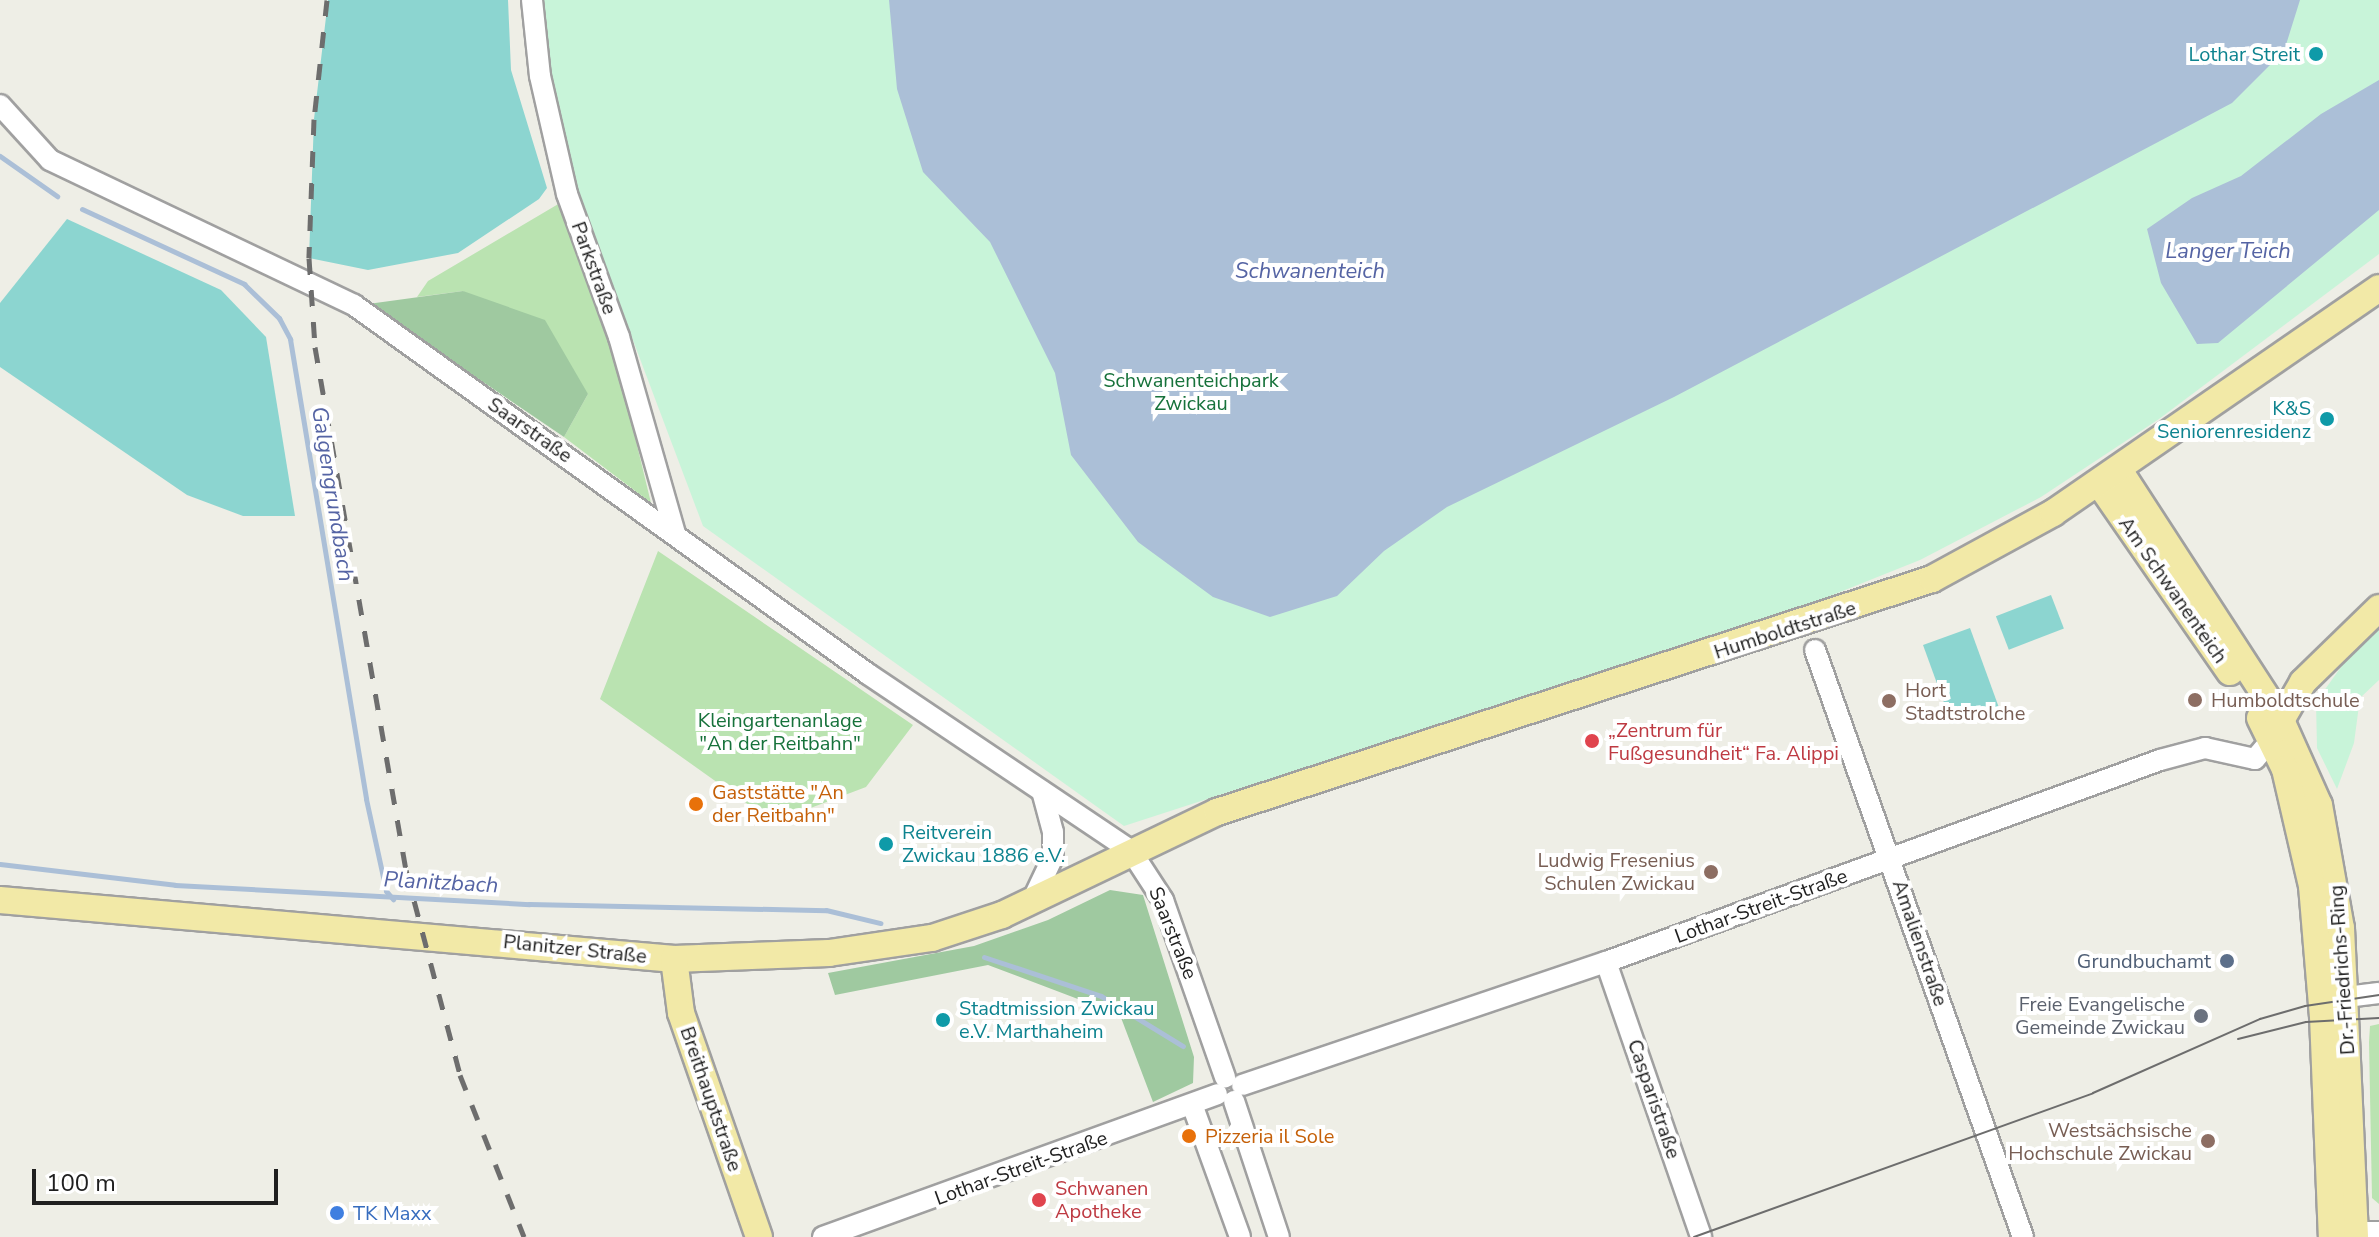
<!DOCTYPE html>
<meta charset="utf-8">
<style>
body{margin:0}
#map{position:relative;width:2379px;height:1237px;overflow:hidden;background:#eeeee6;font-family:"Nunito Sans",sans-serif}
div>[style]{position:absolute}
.grass>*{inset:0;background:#bae3b1}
.forest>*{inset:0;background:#9fc9a0}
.park>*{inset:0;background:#c8f4d9}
.pitch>*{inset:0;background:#8cd5d0;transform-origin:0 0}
.water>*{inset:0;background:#abbfd7}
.stream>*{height:5px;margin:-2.5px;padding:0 2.5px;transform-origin:2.5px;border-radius:2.5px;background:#abbfd7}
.roads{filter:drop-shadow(2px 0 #a0a0a0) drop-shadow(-2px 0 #a0a0a0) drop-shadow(0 2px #a0a0a0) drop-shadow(0 -2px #a0a0a0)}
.minor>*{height:20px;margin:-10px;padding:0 10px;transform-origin:10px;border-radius:10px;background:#fff}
.major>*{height:26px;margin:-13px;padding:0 13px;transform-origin:13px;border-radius:13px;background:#f2e9a7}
.tram>*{height:2px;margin:-1px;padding:0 1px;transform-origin:1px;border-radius:1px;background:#6d6d6d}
.rail>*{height:5px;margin-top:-2.5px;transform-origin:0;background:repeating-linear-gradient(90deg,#6d6d6d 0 16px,transparent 0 32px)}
.dots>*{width:22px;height:22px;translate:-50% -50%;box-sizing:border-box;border:4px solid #fff;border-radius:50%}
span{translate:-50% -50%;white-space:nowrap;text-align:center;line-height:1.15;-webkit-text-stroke:8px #fff;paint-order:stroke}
.culture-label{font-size:20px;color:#0d838f}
.right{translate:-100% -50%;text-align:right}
.left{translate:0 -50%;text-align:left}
.street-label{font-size:20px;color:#1f1f1f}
.park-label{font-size:20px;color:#17723b}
.education-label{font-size:20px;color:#785e54}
.health-label{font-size:20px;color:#be3a42}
.food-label{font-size:20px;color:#c56008}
.service-label{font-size:20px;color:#4e5e75}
.worship-label{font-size:20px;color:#5b616d}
.shop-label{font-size:20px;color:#366cbe}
.water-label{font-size:22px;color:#5564a4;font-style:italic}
.scale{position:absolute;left:32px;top:1169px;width:246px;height:36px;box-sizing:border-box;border:4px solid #1f1f1f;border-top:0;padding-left:10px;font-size:24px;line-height:28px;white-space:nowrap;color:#1f1f1f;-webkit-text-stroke:6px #fff;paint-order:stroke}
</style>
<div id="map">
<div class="grass">
<i style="clip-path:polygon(560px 203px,612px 342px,651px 503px,564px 437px,588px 394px,463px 291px,417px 297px,428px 281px)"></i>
<i style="clip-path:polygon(658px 551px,913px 725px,866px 787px,763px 826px,756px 810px,600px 699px)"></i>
<i style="clip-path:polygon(2379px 1024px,2379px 1204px,2372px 1198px,2369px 1042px,2370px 1026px)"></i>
</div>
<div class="forest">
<i style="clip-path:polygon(463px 291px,545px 320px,588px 394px,564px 437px,368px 304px)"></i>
<i style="clip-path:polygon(1110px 890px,1143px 895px,1194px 1057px,1193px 1083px,1153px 1102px,1120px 1015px,988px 965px,835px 995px,828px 973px,974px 946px,1048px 920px)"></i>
</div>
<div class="park">
<i style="clip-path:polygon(535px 0,2379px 0,2379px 254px,2159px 419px,2041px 497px,1920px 560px,1810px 604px,1124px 826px,703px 526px,573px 181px,545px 82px)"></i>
<i style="clip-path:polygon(2379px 629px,2379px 680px,2360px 698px,2354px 743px,2337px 789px,2317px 748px,2316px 702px,2346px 660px)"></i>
</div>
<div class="pitch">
<i style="clip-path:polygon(328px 0,508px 0,511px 70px,547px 188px,539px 199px,458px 253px,368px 270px,309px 258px,314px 119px)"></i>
<i style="clip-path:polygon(67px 219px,221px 290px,266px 337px,295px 516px,243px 516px,187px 495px,0 367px,0 303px)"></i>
<i style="left:2051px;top:595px;width:36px;height:59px;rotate:69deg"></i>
<i style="left:1970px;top:628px;width:84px;height:50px;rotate:70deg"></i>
</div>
<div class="water">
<i style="clip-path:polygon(889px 0,2300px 0,2284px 51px,2232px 103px,1674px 397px,1447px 507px,1384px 551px,1337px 596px,1270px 617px,1213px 597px,1138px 542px,1071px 455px,1055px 373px,990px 242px,923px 172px,897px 89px)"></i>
<i style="clip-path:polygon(2379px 80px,2379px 210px,2218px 343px,2197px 344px,2161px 283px,2147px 229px,2192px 198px,2241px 176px,2321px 114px)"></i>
</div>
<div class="stream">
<i style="left:0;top:156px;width:70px;rotate:35.1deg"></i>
<i style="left:82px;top:209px;width:179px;rotate:24.8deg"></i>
<i style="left:244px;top:284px;width:49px;rotate:44.2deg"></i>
<i style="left:279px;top:318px;width:24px;rotate:62deg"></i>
<i style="left:290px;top:339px;width:466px;rotate:80.6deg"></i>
<i style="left:366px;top:799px;width:94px;rotate:77.7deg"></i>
<i style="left:386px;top:891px;width:11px;rotate:49deg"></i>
<i style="left:0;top:864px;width:176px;rotate:6.8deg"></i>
<i style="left:175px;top:885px;width:355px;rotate:3.1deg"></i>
<i style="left:529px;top:904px;width:297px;rotate:1.2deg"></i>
<i style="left:826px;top:910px;width:56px;rotate:13.5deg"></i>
<i style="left:984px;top:957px;width:123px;rotate:18.4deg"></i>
<i style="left:1101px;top:996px;width:96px;rotate:31.4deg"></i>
</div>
<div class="roads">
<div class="minor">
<i style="left:532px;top:0;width:76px;rotate:84deg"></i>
<i style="left:540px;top:76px;width:121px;rotate:77.1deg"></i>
<i style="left:567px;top:194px;width:152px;rotate:70deg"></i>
<i style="left:619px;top:337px;width:204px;rotate:74.1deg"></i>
<i style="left:0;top:105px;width:74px;rotate:47.7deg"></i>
<i style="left:50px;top:160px;width:337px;rotate:25.5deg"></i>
<i style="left:354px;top:305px;width:633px;rotate:35.67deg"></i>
<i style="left:868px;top:674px;width:317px;rotate:33.9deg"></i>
<i style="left:1131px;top:851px;width:59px;rotate:56.9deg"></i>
<i style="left:1163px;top:900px;width:188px;rotate:70.7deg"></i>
<i style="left:1815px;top:650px;width:623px;rotate:70.49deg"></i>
<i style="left:1032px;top:901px;width:49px;rotate:-64.5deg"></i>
<i style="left:1053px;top:857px;width:25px;rotate:-90deg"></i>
<i style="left:1053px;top:832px;width:42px;rotate:-105deg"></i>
<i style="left:1606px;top:962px;width:291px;rotate:70.9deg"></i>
<i style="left:2346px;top:997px;width:33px;rotate:-7deg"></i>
<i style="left:1242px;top:1085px;width:384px;rotate:-18.7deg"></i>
<i style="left:1606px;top:962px;width:590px;rotate:-20.03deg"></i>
<i style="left:2160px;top:760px;width:47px;rotate:-14.9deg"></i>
<i style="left:2205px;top:748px;width:51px;rotate:12.4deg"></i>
<i style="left:2255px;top:759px;width:26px;rotate:-50deg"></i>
<i style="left:1234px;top:1101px;width:143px;rotate:71.7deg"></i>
<i style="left:1193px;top:1107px;width:138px;rotate:70.1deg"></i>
<i style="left:2345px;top:1225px;width:12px;rotate:35deg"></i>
<i style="left:2355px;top:1232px;width:24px"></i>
<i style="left:823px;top:1237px;width:419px;rotate:-19.9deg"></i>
</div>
<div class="major">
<i style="left:2119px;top:470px;width:296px;rotate:57deg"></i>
<i style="left:2280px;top:718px;width:95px;rotate:65.9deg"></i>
<i style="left:2319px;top:805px;width:125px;rotate:79.9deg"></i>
<i style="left:2341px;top:928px;width:309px;rotate:87.4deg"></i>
<i style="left:2099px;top:483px;width:230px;rotate:55.3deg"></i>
<i style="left:2260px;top:718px;width:57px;rotate:63.9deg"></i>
<i style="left:2285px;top:769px;width:120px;rotate:77deg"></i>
<i style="left:2312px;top:886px;width:130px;rotate:85.2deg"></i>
<i style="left:2323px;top:1016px;width:221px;rotate:87.7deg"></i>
<i style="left:2276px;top:729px;width:54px;rotate:-60.1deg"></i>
<i style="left:2303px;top:682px;width:106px;rotate:-44.2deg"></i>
<i style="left:0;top:900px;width:677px;rotate:5deg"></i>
<i style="left:674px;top:959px;width:155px;rotate:-2.2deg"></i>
<i style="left:829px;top:953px;width:104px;rotate:-8.3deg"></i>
<i style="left:932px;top:938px;width:74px;rotate:-18.2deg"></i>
<i style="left:1002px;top:915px;width:238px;rotate:-25.6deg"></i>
<i style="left:1217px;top:812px;width:752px;rotate:-18.05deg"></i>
<i style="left:1932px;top:579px;width:138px;rotate:-28.6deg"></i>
<i style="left:2053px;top:513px;width:396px;rotate:-34.6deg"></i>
<i style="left:674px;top:959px;width:54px;rotate:82.6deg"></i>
<i style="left:681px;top:1013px;width:237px;rotate:70.8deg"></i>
</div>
</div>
<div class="tram">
<i style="left:2238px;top:1039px;width:70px;rotate:-14deg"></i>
<i style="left:2306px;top:1022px;width:73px;rotate:-3.1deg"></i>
<i style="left:1694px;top:1237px;width:424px;rotate:-19.8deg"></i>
<i style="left:2093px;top:1093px;width:183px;rotate:-23.9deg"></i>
<i style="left:2260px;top:1019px;width:47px;rotate:-16.1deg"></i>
<i style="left:2305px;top:1006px;width:75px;rotate:-8.5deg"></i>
</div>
<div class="rail">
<i style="left:327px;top:0;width:120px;rotate:96.2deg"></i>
<i style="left:314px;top:119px;width:139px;rotate:92.1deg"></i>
<i style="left:309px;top:258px;width:89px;rotate:86.1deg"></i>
<i style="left:315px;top:347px;width:531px;rotate:80.13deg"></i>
<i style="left:406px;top:870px;width:212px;rotate:75.2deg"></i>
<i style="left:460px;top:1075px;width:174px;rotate:68.4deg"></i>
</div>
<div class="dots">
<i style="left:2316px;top:54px;background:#0f9aa8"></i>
<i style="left:2327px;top:419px;background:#0f9aa8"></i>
<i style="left:2195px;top:700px;background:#8d6e63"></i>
<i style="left:1889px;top:701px;background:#8d6e63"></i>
<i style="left:1592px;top:741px;background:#e0444e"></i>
<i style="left:696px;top:804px;background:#e8710a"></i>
<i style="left:886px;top:844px;background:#0f9aa8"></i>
<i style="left:1711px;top:872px;background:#8d6e63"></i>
<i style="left:2227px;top:961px;background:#5c6f8a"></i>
<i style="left:2201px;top:1016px;background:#6b7280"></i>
<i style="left:943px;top:1020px;background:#0f9aa8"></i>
<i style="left:1189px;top:1136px;background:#e8710a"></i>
<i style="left:2208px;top:1141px;background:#8d6e63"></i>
<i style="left:1039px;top:1200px;background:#e0444e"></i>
<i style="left:337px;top:1213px;background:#3f7fe0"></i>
</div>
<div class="culture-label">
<span class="right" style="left:2300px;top:54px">Lothar Streit</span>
<span class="right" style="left:2311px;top:420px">K&amp;S<br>Seniorenresidenz</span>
<span class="left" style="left:902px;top:844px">Reitverein<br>Zwickau 1886 e.V.</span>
<span class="left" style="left:959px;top:1020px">Stadtmission Zwickau<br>e.V. Marthaheim</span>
</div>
<div class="street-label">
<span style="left:594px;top:268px;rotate:70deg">Parkstraße</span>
<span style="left:530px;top:430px;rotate:35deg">Saarstraße</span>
<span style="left:2173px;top:590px;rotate:55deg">Am Schwanenteich</span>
<span style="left:1785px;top:630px;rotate:-18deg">Humboldtstraße</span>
<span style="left:1761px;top:906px;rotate:-20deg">Lothar-Streit-Straße</span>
<span style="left:1173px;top:933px;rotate:68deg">Saarstraße</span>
<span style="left:1920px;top:943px;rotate:71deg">Amalienstraße</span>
<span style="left:575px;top:949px;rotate:6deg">Planitzer Straße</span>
<span style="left:2342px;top:970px;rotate:-94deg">Dr.-Friedrichs-Ring</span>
<span style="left:711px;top:1099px;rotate:71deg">Breithauptstraße</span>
<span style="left:1654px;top:1099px;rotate:71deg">Casparistraße</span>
<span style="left:1021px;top:1168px;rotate:-20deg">Lothar-Streit-Straße</span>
</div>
<div class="park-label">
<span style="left:1191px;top:392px">Schwanenteichpark<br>Zwickau</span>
<span style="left:780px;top:732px">Kleingartenanlage<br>"An der Reitbahn"</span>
</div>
<div class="education-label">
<span class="left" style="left:1905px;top:702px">Hort<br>Stadtstrolche</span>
<span class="left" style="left:2211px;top:700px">Humboldtschule</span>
<span class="right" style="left:1695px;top:872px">Ludwig Fresenius<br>Schulen Zwickau</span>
<span class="right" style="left:2192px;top:1142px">Westsächsische<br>Hochschule Zwickau</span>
</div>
<div class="health-label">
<span class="left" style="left:1608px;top:742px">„Zentrum für<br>Fußgesundheit“ Fa. Alippi</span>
<span class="left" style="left:1055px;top:1200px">Schwanen<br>Apotheke</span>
</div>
<div class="food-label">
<span class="left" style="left:712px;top:804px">Gaststätte "An<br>der Reitbahn"</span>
<span class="left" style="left:1205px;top:1136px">Pizzeria il Sole</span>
</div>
<div class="service-label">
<span class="right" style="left:2211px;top:961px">Grundbuchamt</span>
</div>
<div class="worship-label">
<span class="right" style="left:2185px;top:1016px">Freie Evangelische<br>Gemeinde Zwickau</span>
</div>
<div class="shop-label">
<span class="left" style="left:353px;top:1213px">TK Maxx</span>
</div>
<div class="water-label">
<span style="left:2228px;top:252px">Langer Teich</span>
<span style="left:1310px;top:272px">Schwanenteich</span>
<span style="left:332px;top:494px;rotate:81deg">Galgengrundbach</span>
<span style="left:441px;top:883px;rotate:3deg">Planitzbach</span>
</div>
<div class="scale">100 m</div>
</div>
